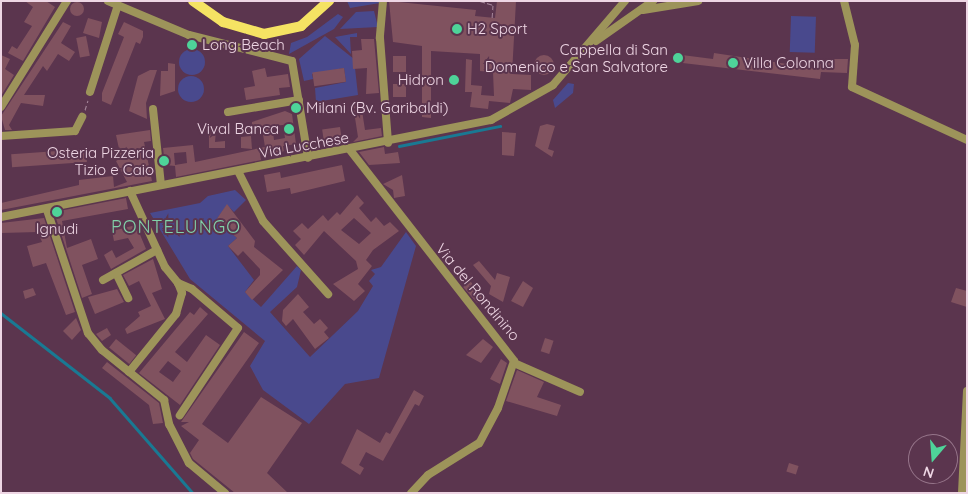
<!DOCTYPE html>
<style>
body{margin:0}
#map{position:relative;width:968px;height:494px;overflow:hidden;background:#5b354e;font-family:Quicksand,sans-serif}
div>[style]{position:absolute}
.green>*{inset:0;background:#49498d;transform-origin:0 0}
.round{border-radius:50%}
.stream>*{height:2.5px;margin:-1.25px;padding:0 1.25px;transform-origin:1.25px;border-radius:1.25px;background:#197993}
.building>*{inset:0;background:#80525f;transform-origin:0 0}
.path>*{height:1px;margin-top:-0.5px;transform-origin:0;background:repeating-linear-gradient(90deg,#a7889c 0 5px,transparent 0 7.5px)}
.minor>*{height:8px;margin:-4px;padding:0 4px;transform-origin:4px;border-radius:4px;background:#9d945a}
.major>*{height:10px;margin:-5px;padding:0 5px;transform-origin:5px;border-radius:5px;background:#f5e363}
.dots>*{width:14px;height:14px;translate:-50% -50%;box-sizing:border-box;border:2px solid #5b354e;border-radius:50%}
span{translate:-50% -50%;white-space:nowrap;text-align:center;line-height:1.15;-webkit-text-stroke:4px #5b354e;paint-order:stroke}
.poi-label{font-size:15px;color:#eed6e4}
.left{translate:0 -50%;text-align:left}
.right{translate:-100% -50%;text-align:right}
.street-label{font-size:15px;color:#eed6e4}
.quarter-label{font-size:18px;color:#81d2a9;letter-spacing:1px}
.frame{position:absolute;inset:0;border:2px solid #eed6e4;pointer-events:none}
.north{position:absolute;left:908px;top:434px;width:50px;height:50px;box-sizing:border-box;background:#5b354e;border:1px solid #96758a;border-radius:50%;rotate:198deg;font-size:14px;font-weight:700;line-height:20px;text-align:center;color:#eed6e4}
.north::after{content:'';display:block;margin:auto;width:18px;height:22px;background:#4ed399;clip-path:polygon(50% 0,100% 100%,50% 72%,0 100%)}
</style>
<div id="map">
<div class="green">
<i style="clip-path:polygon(347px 1px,380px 1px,380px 3px,350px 8px)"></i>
<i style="clip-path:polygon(374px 11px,378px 27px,340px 29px,356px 12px)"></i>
<i style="clip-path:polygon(338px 14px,343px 17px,334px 29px,289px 54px,291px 43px,307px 37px)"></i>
<i style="left:791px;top:16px;width:25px;height:36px;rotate:2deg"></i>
<i style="clip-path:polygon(357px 33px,357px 37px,350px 37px,351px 54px,335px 37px)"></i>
<i style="clip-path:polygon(325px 36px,354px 59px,358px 95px,316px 102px,315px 88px,346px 82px,344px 68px,312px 74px,313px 79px,304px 81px,299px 59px)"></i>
<i class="round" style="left:179px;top:49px;width:26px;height:26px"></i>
<i class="round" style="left:178px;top:76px;width:26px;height:26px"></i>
<i style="clip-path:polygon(568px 83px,574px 84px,573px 93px,555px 108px,553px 100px)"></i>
<i style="clip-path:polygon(235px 190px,246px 200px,234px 212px,227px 205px,216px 220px,237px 238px,228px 246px,254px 280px,245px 292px,261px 307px,297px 266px,301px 270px,297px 287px,270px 312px,310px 357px,358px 311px,373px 286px,369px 281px,375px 274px,371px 270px,381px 267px,406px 232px,416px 246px,379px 378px,345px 384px,309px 424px,263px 390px,250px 366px,265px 341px,190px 279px,150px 213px,200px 203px,208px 196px)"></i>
</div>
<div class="stream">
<i style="left:399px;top:146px;width:103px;rotate:-11.2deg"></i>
<i style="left:1px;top:313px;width:138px;rotate:37.9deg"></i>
<i style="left:110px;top:398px;width:126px;rotate:48.9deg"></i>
</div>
<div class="building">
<i style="clip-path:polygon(25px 1px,46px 1px,55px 7px,23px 61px,8px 53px,12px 46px,17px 49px,32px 26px,24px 22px,33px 7px)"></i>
<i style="clip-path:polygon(389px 1px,476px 10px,475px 16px,495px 18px,497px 1px,516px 1px,512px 74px,531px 75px,531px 90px,513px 89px,510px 103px,489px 101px,488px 109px,470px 107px,472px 92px,465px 92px,466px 59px,472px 60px,471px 85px,482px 86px,481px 95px,494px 96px,493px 72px,480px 71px,480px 54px,431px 51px,431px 118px,422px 117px,422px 46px,393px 42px)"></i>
<i class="round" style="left:70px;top:2px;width:14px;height:14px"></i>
<i style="clip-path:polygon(88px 18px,102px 22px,99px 38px,83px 33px)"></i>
<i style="clip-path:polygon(63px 22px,71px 26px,61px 43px,75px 52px,69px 61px,58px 54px,47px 71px,43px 66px,24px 95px,45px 95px,43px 106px,21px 103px,9px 125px,12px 130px,5px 130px,1px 116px)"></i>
<i style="clip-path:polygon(124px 22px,143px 31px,143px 37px,140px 44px,136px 42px,111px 105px,102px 101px,102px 93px,124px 37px,118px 34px)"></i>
<i style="left:86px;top:36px;width:20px;height:10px;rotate:79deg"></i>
<i style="clip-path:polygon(361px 39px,374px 39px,379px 93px,366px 94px,367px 68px,353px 69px,352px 51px,362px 50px)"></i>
<i style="clip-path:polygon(675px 51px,682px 55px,713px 59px,714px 53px,814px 68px,815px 63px,828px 65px,828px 59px,848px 59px,847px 73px,821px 72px,820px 79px,674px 62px)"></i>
<i style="clip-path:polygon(1px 55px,10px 59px,5px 69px,14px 75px,1px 96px)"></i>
<i class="round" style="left:534px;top:55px;width:20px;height:20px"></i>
<i style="left:406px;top:56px;width:16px;height:13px;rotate:90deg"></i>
<i style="clip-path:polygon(168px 63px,175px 64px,175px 91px,160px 96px,161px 71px,168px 71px)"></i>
<i style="clip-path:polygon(265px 68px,267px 77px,288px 74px,290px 87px,279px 88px,280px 95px,246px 100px,244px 88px,255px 86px,252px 71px)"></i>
<i style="left:344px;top:68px;width:14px;height:32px;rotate:82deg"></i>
<i style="clip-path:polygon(150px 70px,157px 70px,146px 103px,147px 119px,129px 111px,138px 76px)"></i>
<i style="left:393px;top:84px;width:13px;height:13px"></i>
<i style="clip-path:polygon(361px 104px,365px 130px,381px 128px,382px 136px,353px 142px,358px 137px,353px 105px)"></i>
<i style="clip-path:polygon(evenodd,285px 111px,292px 114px,296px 144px,283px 146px,284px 152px,260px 154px,261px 160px,176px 177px,175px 166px,165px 165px,163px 148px,193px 145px,195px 162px,265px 147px,262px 128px,252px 131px,252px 122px,285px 111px,283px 125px,285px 138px,274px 140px,272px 126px,283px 125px,285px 111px,186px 152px,187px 163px,175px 165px,174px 153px,186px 152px)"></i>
<i style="clip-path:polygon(547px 124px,555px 126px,548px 149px,554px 151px,552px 157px,535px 146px,540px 126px)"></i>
<i style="left:340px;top:127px;width:15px;height:18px;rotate:82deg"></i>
<i style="clip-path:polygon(150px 130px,151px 141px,144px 142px,152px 181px,1px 210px,1px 203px,79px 185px,79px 180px,113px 176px,114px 187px,127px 182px,116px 161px,121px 158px,116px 135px)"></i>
<i style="clip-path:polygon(209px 130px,216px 130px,215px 142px,225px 141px,225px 148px,209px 148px)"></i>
<i style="clip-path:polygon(502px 132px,516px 133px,514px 156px,502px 155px)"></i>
<i style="clip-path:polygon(251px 136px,252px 149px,241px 148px,241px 137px)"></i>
<i style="clip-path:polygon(384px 147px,385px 154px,398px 152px,400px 163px,369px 165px,359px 152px)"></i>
<i style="left:86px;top:149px;width:13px;height:75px;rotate:86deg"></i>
<i style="clip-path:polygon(342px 165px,345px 181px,291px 194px,290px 188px,267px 192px,264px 175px,280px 172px,281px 178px)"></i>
<i style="clip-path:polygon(402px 175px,405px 196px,394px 198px,393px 190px,383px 184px)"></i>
<i style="clip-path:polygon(evenodd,357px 195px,364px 203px,359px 208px,371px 222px,376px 217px,384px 226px,390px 222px,399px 231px,373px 250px,366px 260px,372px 266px,358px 284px,365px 291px,354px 301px,333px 284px,358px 269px,356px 261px,324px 231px,304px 255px,295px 245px,301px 239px,293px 231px,302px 223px,308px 229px,323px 215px,328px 221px,337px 212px,340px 215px,357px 195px,354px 218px,371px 233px,359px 244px,341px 230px,354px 218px)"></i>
<i style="clip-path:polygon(126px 198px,128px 209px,62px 221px,67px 248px,91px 239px,98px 259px,82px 265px,92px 294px,82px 298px,54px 212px)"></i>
<i style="clip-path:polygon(227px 204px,255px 241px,254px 247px,283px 270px,252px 300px,245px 292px,260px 275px,260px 269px,243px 251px,238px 256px,228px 246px,237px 238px,216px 220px)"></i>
<i style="clip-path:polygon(44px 218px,75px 312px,66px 315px,46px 263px,33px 267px,27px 246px,42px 242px,38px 232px,1px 233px,1px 223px)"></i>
<i style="clip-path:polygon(136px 225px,146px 249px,111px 269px,104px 255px,112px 250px,116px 258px,134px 248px,128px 238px,114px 241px,112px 231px)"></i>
<i style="clip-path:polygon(153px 259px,162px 289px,152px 293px,165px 319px,127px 334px,125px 329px,140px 316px,138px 312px,151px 306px,139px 281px,129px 286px,123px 275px)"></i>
<i style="clip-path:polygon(479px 261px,495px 280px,497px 273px,510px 277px,503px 302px,489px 294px,491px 286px,473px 265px)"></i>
<i style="left:470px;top:281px;width:21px;height:9px;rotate:49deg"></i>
<i style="clip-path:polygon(523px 281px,533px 288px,523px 307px,511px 301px)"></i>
<i style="clip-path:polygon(33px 288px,36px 295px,25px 299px,23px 291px)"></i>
<i style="clip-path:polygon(956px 288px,967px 291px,967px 307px,951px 302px)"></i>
<i style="clip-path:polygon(117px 289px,124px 302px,95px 314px,88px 297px)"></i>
<i style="clip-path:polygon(298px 294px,309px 307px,303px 312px,314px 324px,320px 319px,328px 328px,324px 332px,329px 338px,315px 349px,293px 319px,286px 326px,282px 321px,283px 310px)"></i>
<i style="clip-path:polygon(evenodd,200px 307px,208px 314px,175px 352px,187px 362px,206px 335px,220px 345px,180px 405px,139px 373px,190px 312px,194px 315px,200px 307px,168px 361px,181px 371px,173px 382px,159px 372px,168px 361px)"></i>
<i style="clip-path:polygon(76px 318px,81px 330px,72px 340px,63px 331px)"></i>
<i style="clip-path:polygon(107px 328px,111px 335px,102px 341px,96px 334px)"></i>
<i style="clip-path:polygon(244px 332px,259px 343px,202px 424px,228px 443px,261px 397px,302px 423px,267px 473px,288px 493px,235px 493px,193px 459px,190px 453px,199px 440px,181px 426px,189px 422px,181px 422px)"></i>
<i style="left:545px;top:338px;width:9px;height:14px;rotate:18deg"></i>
<i style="left:116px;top:339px;width:26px;height:11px;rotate:39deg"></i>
<i style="clip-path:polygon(483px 339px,493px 347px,481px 363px,466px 355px)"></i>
<i style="clip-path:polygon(501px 359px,507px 363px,500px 384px,490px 379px)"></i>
<i style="clip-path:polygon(107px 362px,159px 403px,163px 423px,153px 424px,149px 405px,102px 368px)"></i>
<i style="clip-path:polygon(517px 370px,544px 382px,537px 397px,561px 405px,557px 416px,506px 401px)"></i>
<i style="clip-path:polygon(414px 390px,424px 396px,419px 406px,415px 404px,383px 461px,366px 452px,359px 465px,364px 468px,360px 475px,341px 463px,357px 429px,380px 443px,386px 432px,390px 434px)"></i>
<i style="left:789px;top:463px;width:10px;height:9px;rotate:17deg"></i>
</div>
<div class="path">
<i style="left:480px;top:1px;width:14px;rotate:17deg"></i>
<i style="left:493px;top:5px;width:13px;rotate:94deg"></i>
<i style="left:85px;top:110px;width:10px;rotate:-73deg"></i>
</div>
<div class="minor">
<i style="left:108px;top:1px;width:88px;rotate:22.8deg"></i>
<i style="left:189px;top:35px;width:106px;rotate:14.2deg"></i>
<i style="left:292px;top:61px;width:98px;rotate:80.6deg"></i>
<i style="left:383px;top:1px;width:37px;rotate:95deg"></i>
<i style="left:380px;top:38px;width:105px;rotate:85.6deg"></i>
<i style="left:844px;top:1px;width:45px;rotate:76deg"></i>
<i style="left:855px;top:45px;width:42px;rotate:94.1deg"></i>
<i style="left:852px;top:87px;width:127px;rotate:24.7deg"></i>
<i style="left:643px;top:10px;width:56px;rotate:-9.3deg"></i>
<i style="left:596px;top:41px;width:70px;rotate:-35.1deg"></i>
<i style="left:90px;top:92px;width:91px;rotate:-72.2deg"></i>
<i style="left:1px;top:107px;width:125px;rotate:-58.1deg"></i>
<i style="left:153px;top:109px;width:76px;rotate:84deg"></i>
<i style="left:228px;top:112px;width:72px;rotate:-9.6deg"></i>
<i style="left:1px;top:136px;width:74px;rotate:-3.9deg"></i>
<i style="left:75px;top:131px;width:16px;rotate:-63deg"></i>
<i style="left:350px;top:150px;width:267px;rotate:52.1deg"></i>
<i style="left:514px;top:361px;width:50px;rotate:108.8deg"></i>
<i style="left:498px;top:408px;width:40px;rotate:118deg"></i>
<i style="left:479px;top:443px;width:60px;rotate:147.9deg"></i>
<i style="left:428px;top:475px;width:25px;rotate:133deg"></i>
<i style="left:238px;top:171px;width:56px;rotate:63.4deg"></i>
<i style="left:263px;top:221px;width:98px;rotate:48.3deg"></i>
<i style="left:130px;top:191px;width:84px;rotate:65.3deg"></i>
<i style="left:165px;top:267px;width:21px;rotate:51deg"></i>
<i style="left:178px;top:283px;width:15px;rotate:23deg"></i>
<i style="left:192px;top:289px;width:60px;rotate:40.3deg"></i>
<i style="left:238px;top:328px;width:105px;rotate:123.7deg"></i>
<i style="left:47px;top:210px;width:130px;rotate:71.6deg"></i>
<i style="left:88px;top:333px;width:22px;rotate:51deg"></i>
<i style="left:102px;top:350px;width:80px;rotate:38.9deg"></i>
<i style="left:164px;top:400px;width:25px;rotate:78deg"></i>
<i style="left:169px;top:424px;width:44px;rotate:62.9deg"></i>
<i style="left:189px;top:463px;width:47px;rotate:39.8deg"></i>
<i style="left:1px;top:217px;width:500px;rotate:-11.2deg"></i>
<i style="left:491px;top:120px;width:71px;rotate:-29.4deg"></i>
<i style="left:553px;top:85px;width:111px;rotate:-49.4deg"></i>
<i style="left:116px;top:273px;width:28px;rotate:64deg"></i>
<i style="left:103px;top:280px;width:62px;rotate:-29.1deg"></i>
<i style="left:514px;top:363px;width:72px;rotate:23.7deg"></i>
<i style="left:129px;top:372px;width:75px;rotate:-51deg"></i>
<i style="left:176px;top:314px;width:22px;rotate:-74deg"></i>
<i style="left:182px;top:293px;width:11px;rotate:-112deg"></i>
<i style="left:962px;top:493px;width:102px;rotate:-87.2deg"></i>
</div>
<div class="major">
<i style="left:193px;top:1px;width:37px;rotate:35deg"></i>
<i style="left:223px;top:22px;width:43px;rotate:16.3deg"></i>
<i style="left:264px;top:34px;width:38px;rotate:-12deg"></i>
<i style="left:301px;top:26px;width:38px;rotate:-42deg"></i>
</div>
<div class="dots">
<i style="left:457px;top:29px;background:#4ed399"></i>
<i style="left:192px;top:45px;background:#4ed399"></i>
<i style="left:678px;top:58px;background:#4ed399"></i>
<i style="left:733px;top:63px;background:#4ed399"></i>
<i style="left:454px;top:80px;background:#4ed399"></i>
<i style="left:296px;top:108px;background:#4ed399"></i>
<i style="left:289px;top:129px;background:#4ed399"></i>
<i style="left:164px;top:161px;background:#4ed399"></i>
<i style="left:57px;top:212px;background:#4ed399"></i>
</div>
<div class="poi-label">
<span class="left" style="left:467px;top:29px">H2 Sport</span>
<span class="left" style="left:202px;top:45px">Long Beach</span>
<span class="right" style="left:668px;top:58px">Cappella di San<br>Domenico e San Salvatore</span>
<span class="left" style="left:743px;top:63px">Villa Colonna</span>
<span class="right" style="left:444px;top:80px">Hidron</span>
<span class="left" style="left:306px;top:108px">Milani (Bv. Garibaldi)</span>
<span class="right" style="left:279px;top:129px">Vival Banca</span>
<span class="right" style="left:154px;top:161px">Osteria Pizzeria<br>Tizio e Caio</span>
<span style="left:57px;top:229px">Ignudi</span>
</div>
<div class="street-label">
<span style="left:304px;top:145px;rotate:-10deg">Via Lucchese</span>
<span style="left:478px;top:292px;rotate:50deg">Via del Rondinino</span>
</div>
<div class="quarter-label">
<span style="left:176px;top:227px">PONTELUNGO</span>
</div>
<div class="frame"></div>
<div class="north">N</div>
</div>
